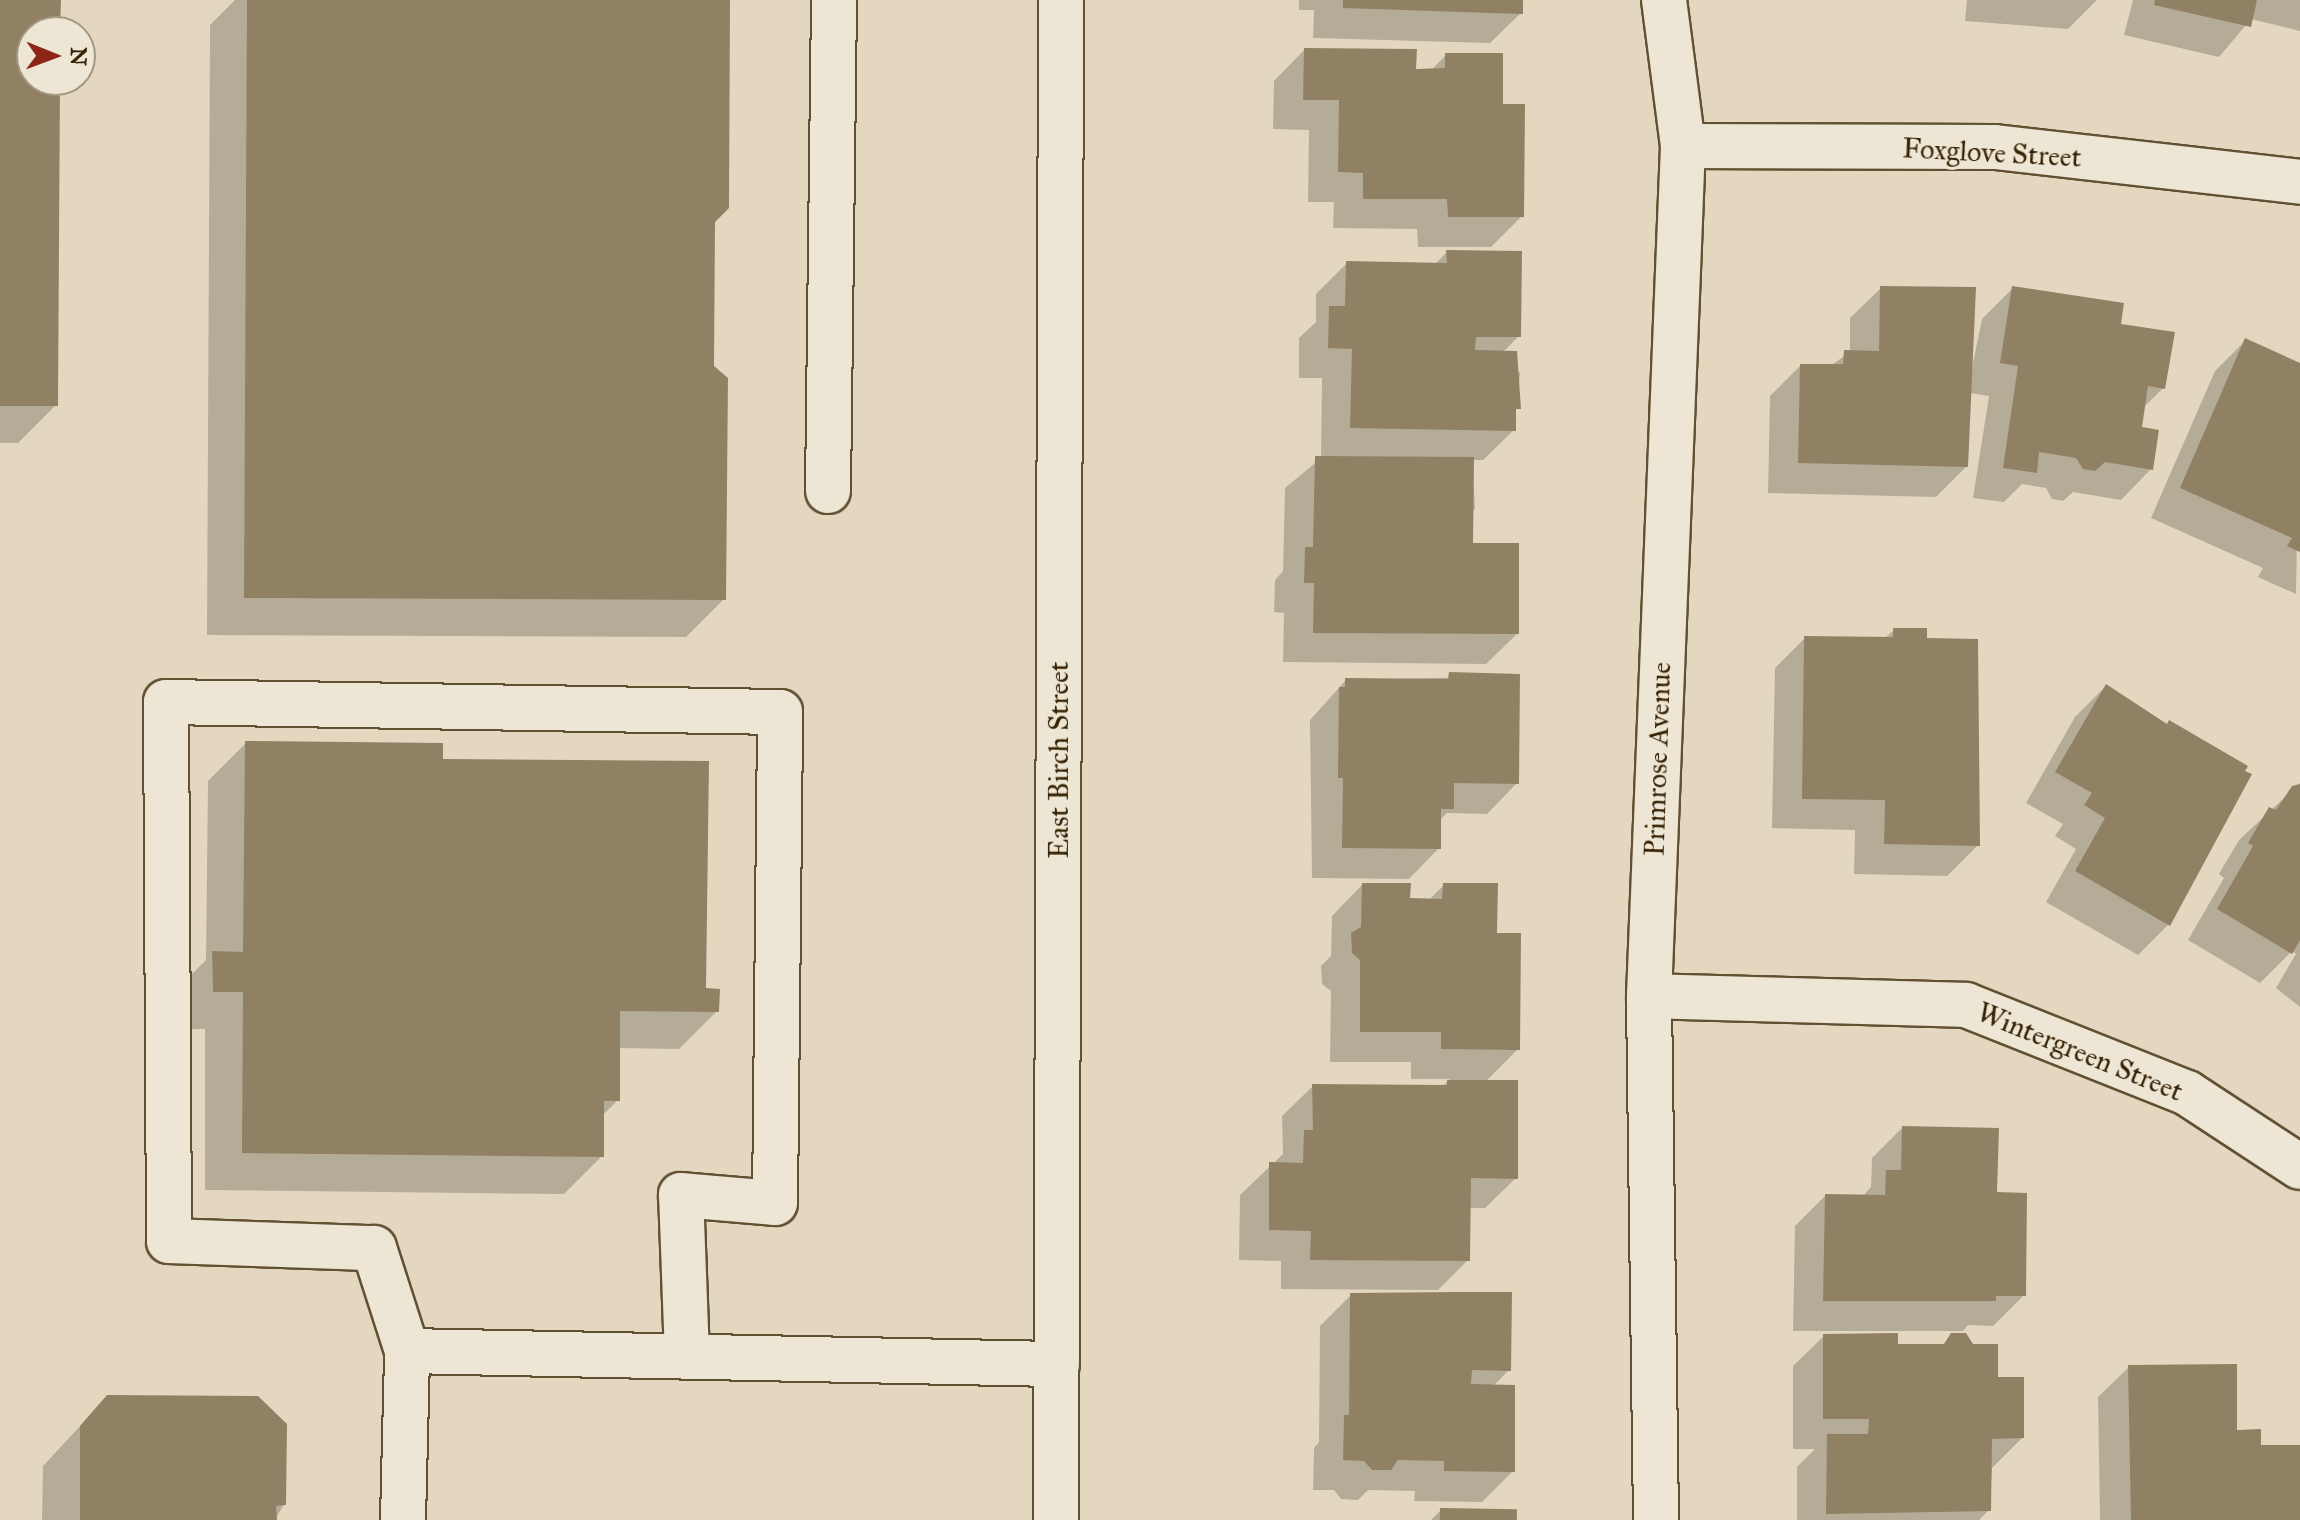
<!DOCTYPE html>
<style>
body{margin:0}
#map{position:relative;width:2300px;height:1520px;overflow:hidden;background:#e3d8bf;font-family:"IM FELL Great Primer",serif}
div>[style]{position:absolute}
.shadow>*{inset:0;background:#0003}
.building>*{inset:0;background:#908165;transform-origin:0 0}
.roads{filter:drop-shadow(2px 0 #625032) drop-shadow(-2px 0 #625032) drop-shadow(0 2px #625032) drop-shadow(0 -2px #625032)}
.minor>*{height:44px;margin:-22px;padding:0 22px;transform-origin:22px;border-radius:22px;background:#ede6d5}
span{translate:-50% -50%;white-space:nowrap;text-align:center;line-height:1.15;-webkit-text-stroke:6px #ede6d5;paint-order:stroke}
.street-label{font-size:28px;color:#372203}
.north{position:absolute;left:16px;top:16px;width:80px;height:80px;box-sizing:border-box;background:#ede6d5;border:2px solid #a49881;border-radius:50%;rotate:91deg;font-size:22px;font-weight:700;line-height:32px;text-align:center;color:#372203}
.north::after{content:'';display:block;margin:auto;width:28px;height:36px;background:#8f2418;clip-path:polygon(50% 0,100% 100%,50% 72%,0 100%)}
</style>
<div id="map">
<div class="shadow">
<i style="clip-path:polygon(0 0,59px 0,58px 32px,32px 32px,32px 80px,58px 80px,56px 405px,18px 443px,0 443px)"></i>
<i style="clip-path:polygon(235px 0,728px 0,713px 221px,712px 367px,724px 599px,686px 637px,207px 635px,210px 25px)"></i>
<i style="clip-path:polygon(1299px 0,1521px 0,1521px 13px,1490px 43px,1313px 38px,1314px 10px,1299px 10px)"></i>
<i style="clip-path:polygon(1967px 0,2097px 0,2068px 29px,1965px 21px)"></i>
<i style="clip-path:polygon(2133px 0,2300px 0,2300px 31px,2251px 19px,2219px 57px,2124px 35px)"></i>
<i style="clip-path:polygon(1304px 50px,1414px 71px,1431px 70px,1446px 55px,1501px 106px,1522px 216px,1491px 247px,1418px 247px,1417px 229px,1333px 228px,1334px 202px,1308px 202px,1309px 130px,1273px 129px,1274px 81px)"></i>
<i style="clip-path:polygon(1447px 252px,1519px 336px,1503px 352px,1520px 373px,1514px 430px,1483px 460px,1472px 460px,1475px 509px,1471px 513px,1471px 545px,1517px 634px,1486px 664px,1283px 662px,1284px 613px,1274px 612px,1275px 580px,1283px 571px,1285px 488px,1321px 458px,1322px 378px,1299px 378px,1299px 338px,1316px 322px,1316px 294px,1347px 263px,1434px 265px)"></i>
<i style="clip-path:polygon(1881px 288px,1970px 378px,1982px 319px,2013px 288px,2119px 326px,2163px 388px,2143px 408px,2140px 429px,2151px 469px,2121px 500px,2073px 492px,2063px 501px,2052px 499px,2046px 488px,2022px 484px,2004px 502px,1973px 498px,1989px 396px,1970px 393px,1967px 466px,1936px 497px,1768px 493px,1770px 396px,1800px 366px,1830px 366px,1850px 352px,1850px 318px)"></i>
<i style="clip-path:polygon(2245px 341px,2300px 365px,2296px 594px,2258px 577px,2263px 568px,2151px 518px,2215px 371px)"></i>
<i style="clip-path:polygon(1894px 630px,1978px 845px,1947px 876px,1854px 874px,1855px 830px,1772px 828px,1775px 668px,1805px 638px,1884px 639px)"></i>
<i style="clip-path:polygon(1518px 676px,1517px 783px,1487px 814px,1447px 813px,1439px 821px,1439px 848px,1409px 879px,1312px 878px,1310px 720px,1346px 680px)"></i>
<i style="clip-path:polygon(2106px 686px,2166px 726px,2168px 925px,2138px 955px,2046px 902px,2076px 849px,2055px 836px,2063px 824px,2026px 803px,2075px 717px)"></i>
<i style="clip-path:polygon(246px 743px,441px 761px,704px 990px,717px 1011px,679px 1049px,618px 1048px,618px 1100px,602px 1116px,602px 1156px,564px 1194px,205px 1190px,205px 1029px,176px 1029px,175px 991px,206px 960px,208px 781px)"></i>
<i style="clip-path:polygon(2300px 783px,2300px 1007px,2276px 988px,2296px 954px,2292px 951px,2260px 983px,2188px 940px,2224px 878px,2219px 874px,2239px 840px)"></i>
<i style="clip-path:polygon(1362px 885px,1408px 900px,1428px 901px,1444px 885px,1495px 935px,1518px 1049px,1485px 1082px,1516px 1178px,1485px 1208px,1468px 1208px,1468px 1260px,1438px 1290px,1281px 1289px,1281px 1261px,1239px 1260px,1240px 1195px,1283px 1154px,1282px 1116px,1313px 1086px,1442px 1087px,1450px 1079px,1411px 1079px,1411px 1062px,1330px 1062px,1331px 991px,1322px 984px,1321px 966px,1331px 956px,1332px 916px)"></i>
<i style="clip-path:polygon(1902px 1128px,1995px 1194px,2024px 1295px,1993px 1326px,1968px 1325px,1963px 1331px,1793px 1331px,1795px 1226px,1825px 1196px,1862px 1197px,1871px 1187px,1872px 1158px)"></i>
<i style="clip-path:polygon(1351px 1295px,1509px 1370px,1492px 1387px,1513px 1471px,1482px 1502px,1414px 1501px,1415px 1491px,1368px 1490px,1358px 1500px,1341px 1499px,1334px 1490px,1313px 1490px,1314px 1448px,1319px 1442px,1320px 1326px)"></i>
<i style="clip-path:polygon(1952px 1335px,1997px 1379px,2022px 1438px,1992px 1468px,1989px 1510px,1979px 1520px,1797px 1520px,1797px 1467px,1815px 1449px,1793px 1449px,1793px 1366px,1824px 1336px,1896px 1346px,1942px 1346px)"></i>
<i style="clip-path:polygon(2129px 1367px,2259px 1447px,2300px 1447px,2300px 1520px,2100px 1520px,2098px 1397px)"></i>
<i style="clip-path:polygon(107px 1397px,284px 1504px,275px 1520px,42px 1520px,43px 1466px)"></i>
<i style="clip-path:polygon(1441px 1510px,1515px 1520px,1431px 1520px)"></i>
</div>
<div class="building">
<i style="clip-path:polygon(0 0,61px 0,60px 32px,32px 32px,32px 80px,60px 80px,58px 406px,0 406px)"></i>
<i style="clip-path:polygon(247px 0,730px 0,729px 208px,715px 222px,714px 366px,728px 378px,726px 600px,244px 598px)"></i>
<i style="clip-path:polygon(1343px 0,1523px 0,1523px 14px,1343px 8px)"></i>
<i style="clip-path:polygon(2155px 0,2257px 0,2251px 27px,2154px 5px)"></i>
<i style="clip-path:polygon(1304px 48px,1417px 49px,1416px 69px,1445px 68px,1445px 53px,1503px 53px,1503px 104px,1525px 104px,1524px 217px,1448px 217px,1447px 199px,1363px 199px,1363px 173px,1338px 172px,1339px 100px,1303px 100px)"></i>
<i style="clip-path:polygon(1446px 250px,1522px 251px,1521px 337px,1476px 337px,1475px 350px,1517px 351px,1521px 409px,1516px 409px,1516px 431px,1350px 428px,1352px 349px,1328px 348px,1329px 306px,1345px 306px,1346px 261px,1447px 263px)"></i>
<i style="clip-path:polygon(1880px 286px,1976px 287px,1968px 467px,1798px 463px,1800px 364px,1843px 364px,1844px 350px,1879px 351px)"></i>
<i style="clip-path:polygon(2012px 286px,2124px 303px,2121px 324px,2175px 332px,2165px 389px,2148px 386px,2142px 427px,2159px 430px,2153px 470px,2105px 462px,2095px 471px,2083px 469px,2076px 458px,2039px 452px,2037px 473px,2003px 468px,2018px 366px,2000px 363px)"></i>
<i style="clip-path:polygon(2245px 338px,2300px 363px,2300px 552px,2287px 546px,2292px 538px,2180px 488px)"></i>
<i style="clip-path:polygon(1315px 456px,1474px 457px,1473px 543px,1519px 543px,1519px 634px,1313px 633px,1314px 583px,1304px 583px,1305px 547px,1313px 547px)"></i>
<i style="clip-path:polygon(1893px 628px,1927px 628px,1927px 638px,1978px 639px,1980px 846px,1884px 844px,1885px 800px,1802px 799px,1804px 636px,1893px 637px)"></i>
<i style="clip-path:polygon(1449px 672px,1520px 674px,1519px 784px,1454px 783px,1454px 809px,1441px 809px,1441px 849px,1342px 848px,1343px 778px,1338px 778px,1339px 687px,1345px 687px,1345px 678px,1448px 679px)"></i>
<i style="clip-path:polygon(2106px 684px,2167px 724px,2169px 720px,2248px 766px,2245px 771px,2252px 774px,2170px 926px,2075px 871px,2105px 818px,2084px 805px,2092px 793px,2055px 772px)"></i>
<i style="clip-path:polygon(245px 741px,443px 743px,443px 759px,709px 761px,706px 988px,720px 989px,719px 1012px,620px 1011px,620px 1101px,604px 1101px,604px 1157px,242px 1153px,243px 992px,213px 992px,212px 951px,243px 952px)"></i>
<i style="clip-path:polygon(2300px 784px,2300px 940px,2292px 954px,2217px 909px,2253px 846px,2248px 843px,2269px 807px,2276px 810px,2292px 786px)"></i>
<i style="clip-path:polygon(1362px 883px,1411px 883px,1410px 898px,1442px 899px,1443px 883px,1498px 883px,1497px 933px,1521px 933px,1520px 1050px,1441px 1049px,1441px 1032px,1360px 1032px,1360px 960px,1352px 953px,1351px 933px,1361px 927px)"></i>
<i style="clip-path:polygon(1447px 1080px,1518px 1080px,1518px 1179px,1471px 1178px,1470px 1261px,1310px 1260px,1311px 1231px,1269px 1230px,1269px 1162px,1303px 1163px,1304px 1130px,1313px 1130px,1312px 1084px,1447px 1085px)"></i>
<i style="clip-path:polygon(1902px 1126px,1999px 1128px,1997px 1192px,2027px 1193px,2026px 1296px,1996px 1296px,1996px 1301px,1823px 1301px,1825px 1194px,1885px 1195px,1886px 1170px,1901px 1170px)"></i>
<i style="clip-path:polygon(1459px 1292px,1512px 1292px,1511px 1371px,1472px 1370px,1471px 1384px,1515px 1385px,1515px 1472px,1444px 1471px,1444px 1461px,1398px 1460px,1391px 1470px,1372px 1470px,1364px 1461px,1343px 1460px,1344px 1415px,1349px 1415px,1350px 1293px)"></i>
<i style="clip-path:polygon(1898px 1333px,1898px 1344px,1944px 1344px,1951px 1333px,1966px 1333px,1973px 1344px,1998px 1344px,1998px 1377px,2024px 1377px,2024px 1438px,1992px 1439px,1991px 1511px,1826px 1514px,1827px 1434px,1868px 1434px,1869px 1419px,1823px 1419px,1823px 1334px)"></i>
<i style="clip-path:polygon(2237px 1364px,2237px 1430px,2261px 1429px,2261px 1445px,2300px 1445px,2300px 1520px,2131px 1520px,2128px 1365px)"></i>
<i style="clip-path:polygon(107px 1395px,258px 1396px,287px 1424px,286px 1505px,276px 1506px,277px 1520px,80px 1520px,80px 1426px)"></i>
<i style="left:1440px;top:1508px;width:77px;height:12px;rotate:1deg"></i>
</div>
<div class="roads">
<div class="minor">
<i style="left:1683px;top:146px;width:312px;rotate:0.2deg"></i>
<i style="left:1995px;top:147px;width:307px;rotate:6.5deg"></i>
<i style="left:828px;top:491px;width:491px;rotate:-89.3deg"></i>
<i style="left:1649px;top:996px;width:317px;rotate:1.6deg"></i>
<i style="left:1966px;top:1005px;width:238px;rotate:21.7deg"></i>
<i style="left:2187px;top:1093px;width:135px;rotate:33.2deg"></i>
<i style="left:687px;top:1356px;width:161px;rotate:-92.1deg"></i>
<i style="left:681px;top:1195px;width:94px;rotate:4.9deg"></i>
<i style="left:775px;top:1203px;width:491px;rotate:-89.4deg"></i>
<i style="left:780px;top:712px;width:614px;rotate:-179.07deg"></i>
<i style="left:166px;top:702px;width:539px;rotate:89.68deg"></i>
<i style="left:169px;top:1241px;width:205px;rotate:2deg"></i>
<i style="left:374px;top:1248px;width:108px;rotate:72.2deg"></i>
<i style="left:407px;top:1351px;width:650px;rotate:1.15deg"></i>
<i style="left:403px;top:1520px;width:169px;rotate:-88.6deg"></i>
<i style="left:1056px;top:1520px;width:1520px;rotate:-89.81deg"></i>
<i style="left:1656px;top:1520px;width:524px;rotate:-90.77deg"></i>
<i style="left:1649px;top:996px;width:851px;rotate:-87.71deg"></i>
<i style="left:1683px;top:146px;width:147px;rotate:-97.4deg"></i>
</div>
</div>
<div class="street-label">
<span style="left:1992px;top:153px;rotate:3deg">Foxglove Street</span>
<span style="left:1658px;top:759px;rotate:-88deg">Primrose Avenue</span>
<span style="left:1059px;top:760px;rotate:-90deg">East Birch Street</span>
<span style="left:2080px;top:1052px;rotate:22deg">Wintergreen Street</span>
</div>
<div class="north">N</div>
</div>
